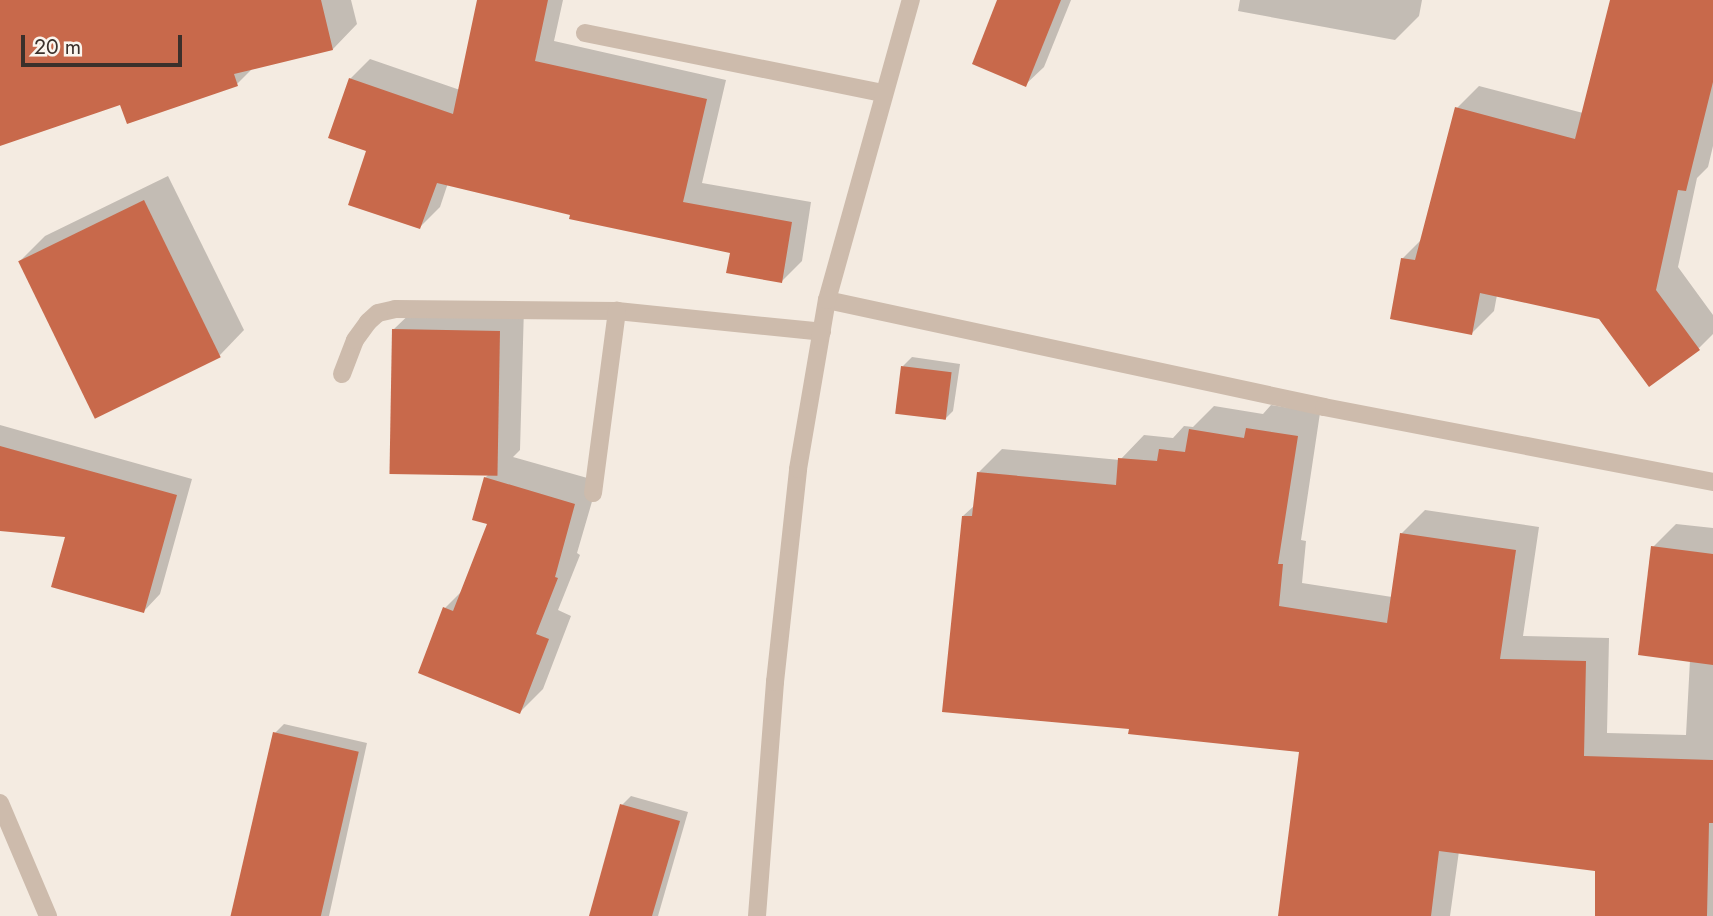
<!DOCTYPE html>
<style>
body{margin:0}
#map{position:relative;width:1713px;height:916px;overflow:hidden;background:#f4ebe1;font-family:Jost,sans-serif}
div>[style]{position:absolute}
.shadow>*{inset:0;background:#0003}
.building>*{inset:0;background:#c8694b;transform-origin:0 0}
.service>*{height:18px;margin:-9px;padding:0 9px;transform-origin:9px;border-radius:9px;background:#cdbbac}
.minor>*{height:18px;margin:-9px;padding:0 9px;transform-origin:9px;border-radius:9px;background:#cdbbac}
.tertiary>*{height:18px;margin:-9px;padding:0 9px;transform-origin:9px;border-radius:9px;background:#cdbbac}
span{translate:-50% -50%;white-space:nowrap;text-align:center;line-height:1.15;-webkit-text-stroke:5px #fbf5ee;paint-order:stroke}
.scale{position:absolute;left:21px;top:35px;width:161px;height:32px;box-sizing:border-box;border:4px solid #3b302b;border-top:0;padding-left:9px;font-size:21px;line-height:24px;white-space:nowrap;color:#3b302b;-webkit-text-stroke:5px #fbf5ee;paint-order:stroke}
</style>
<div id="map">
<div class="shadow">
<i style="clip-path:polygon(0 0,351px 0,357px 24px,333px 49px,253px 68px,237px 84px,121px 103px,0 144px)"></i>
<i style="clip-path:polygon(479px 0,563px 0,554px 41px,726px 80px,702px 183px,811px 202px,802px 261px,782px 281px,732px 252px,448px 183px,440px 207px,420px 227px,368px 150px,350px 79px,370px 59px,460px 90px)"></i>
<i style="clip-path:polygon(999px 0,1071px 0,1044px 67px,1026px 84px)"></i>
<i style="clip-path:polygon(1240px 0,1422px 0,1419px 16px,1395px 40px,1238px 11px)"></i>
<i style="clip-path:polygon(1612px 0,1713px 0,1713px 146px,1708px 167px,1697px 178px,1678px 267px,1713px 315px,1713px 334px,1699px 348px,1600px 317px,1497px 295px,1494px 311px,1472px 333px,1402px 259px,1423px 238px,1457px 108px,1479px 86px,1583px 113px)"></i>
<i style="clip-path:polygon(168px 176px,244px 330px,220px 355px,20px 261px,45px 236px)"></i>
<i style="clip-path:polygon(419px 305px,524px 307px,520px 450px,513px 457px,598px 481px,577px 553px,580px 555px,558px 610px,571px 616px,543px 689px,520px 712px,445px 608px,464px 589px,490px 523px,485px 478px,489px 474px,394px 329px)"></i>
<i style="clip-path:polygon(912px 357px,960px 364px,953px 411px,944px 420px,903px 366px)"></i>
<i style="clip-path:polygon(1271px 405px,1320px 413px,1301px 540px,1306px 541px,1302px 583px,1392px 597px,1401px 534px,1425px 510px,1539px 527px,1523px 636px,1609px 638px,1607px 733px,1686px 735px,1690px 660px,1653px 547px,1676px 524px,1713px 528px,1713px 916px,1596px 916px,1597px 869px,1459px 851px,1450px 916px,1280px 916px,1301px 751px,1131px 727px,963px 516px,975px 505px,978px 473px,1002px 449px,1120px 460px,1144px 435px,1173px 438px,1184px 426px,1193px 427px,1214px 406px,1263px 414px)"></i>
<i style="clip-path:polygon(0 425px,192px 479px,160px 594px,144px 611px,67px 536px,0 529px)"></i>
<i style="clip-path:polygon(284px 724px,367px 743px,329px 916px,234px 916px,275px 733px)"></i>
<i style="clip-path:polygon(631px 796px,688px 812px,658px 916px,591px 916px,622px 805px)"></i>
</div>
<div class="building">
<i style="clip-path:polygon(0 0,321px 0,333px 50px,234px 74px,238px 86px,127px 124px,120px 105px,0 146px)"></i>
<i style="clip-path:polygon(477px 0,548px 0,535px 61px,707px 99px,683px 202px,792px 222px,782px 283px,726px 273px,730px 253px,569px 219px,570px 215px,437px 183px,420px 229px,348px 205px,366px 151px,328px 138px,349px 78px,453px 114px)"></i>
<i style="clip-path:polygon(997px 0,1061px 0,1026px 87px,972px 64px)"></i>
<i style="clip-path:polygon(1610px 0,1713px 0,1713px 82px,1686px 191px,1678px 190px,1656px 290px,1700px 350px,1649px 387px,1599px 319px,1480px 293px,1472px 335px,1390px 319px,1401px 258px,1415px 260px,1455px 107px,1575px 139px)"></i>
<i style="left:144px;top:200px;width:175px;height:140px;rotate:64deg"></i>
<i style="left:392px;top:329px;width:108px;height:145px;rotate:1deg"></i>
<i style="left:901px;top:366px;width:51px;height:48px;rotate:7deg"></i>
<i style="clip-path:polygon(1246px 428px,1298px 436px,1278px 564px,1283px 564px,1279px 606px,1387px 623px,1400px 533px,1516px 550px,1500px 659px,1586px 661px,1584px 756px,1713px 760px,1713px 823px,1709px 823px,1707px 916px,1595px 916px,1595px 871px,1439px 851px,1431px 916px,1278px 916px,1299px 752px,1128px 734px,1129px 729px,942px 712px,962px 516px,972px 516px,977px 472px,1116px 485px,1118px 458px,1157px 461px,1159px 449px,1185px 452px,1189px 429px,1244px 438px)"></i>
<i style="clip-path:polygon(0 446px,177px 495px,144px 613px,51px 587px,65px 537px,0 531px)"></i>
<i style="clip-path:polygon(484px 477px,575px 504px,555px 577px,558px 578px,536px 634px,549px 639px,520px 714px,418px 673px,443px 607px,453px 611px,487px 524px,472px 520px)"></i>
<i style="clip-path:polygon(1651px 546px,1713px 554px,1713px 665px,1638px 655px)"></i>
<i style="left:273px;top:732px;width:88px;height:189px;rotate:13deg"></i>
<i style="clip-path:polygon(620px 804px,680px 821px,652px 916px,589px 916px)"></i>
</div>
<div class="service">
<i style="left:585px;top:33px;width:304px;rotate:11.4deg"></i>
<i style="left:342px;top:374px;width:36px;rotate:-69deg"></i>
<i style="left:355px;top:340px;width:22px;rotate:-54deg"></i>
<i style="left:368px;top:322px;width:13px;rotate:-42deg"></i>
<i style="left:378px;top:313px;width:17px;rotate:-13deg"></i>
<i style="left:395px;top:309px;width:222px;rotate:0.5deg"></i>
<i style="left:617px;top:311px;width:206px;rotate:5.8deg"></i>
<i style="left:593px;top:493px;width:184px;rotate:-82.5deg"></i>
</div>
<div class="minor">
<i style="left:827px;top:300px;width:508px;rotate:12.15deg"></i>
<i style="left:1324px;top:407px;width:396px;rotate:10.9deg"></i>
<i style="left:0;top:803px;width:123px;rotate:67deg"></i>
</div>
<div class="tertiary">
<i style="left:757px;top:916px;width:235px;rotate:-85.6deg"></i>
<i style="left:775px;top:682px;width:214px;rotate:-83.8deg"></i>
<i style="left:798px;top:469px;width:171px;rotate:-80.3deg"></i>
<i style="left:827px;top:300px;width:312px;rotate:-74.4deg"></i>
</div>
<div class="scale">20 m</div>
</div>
